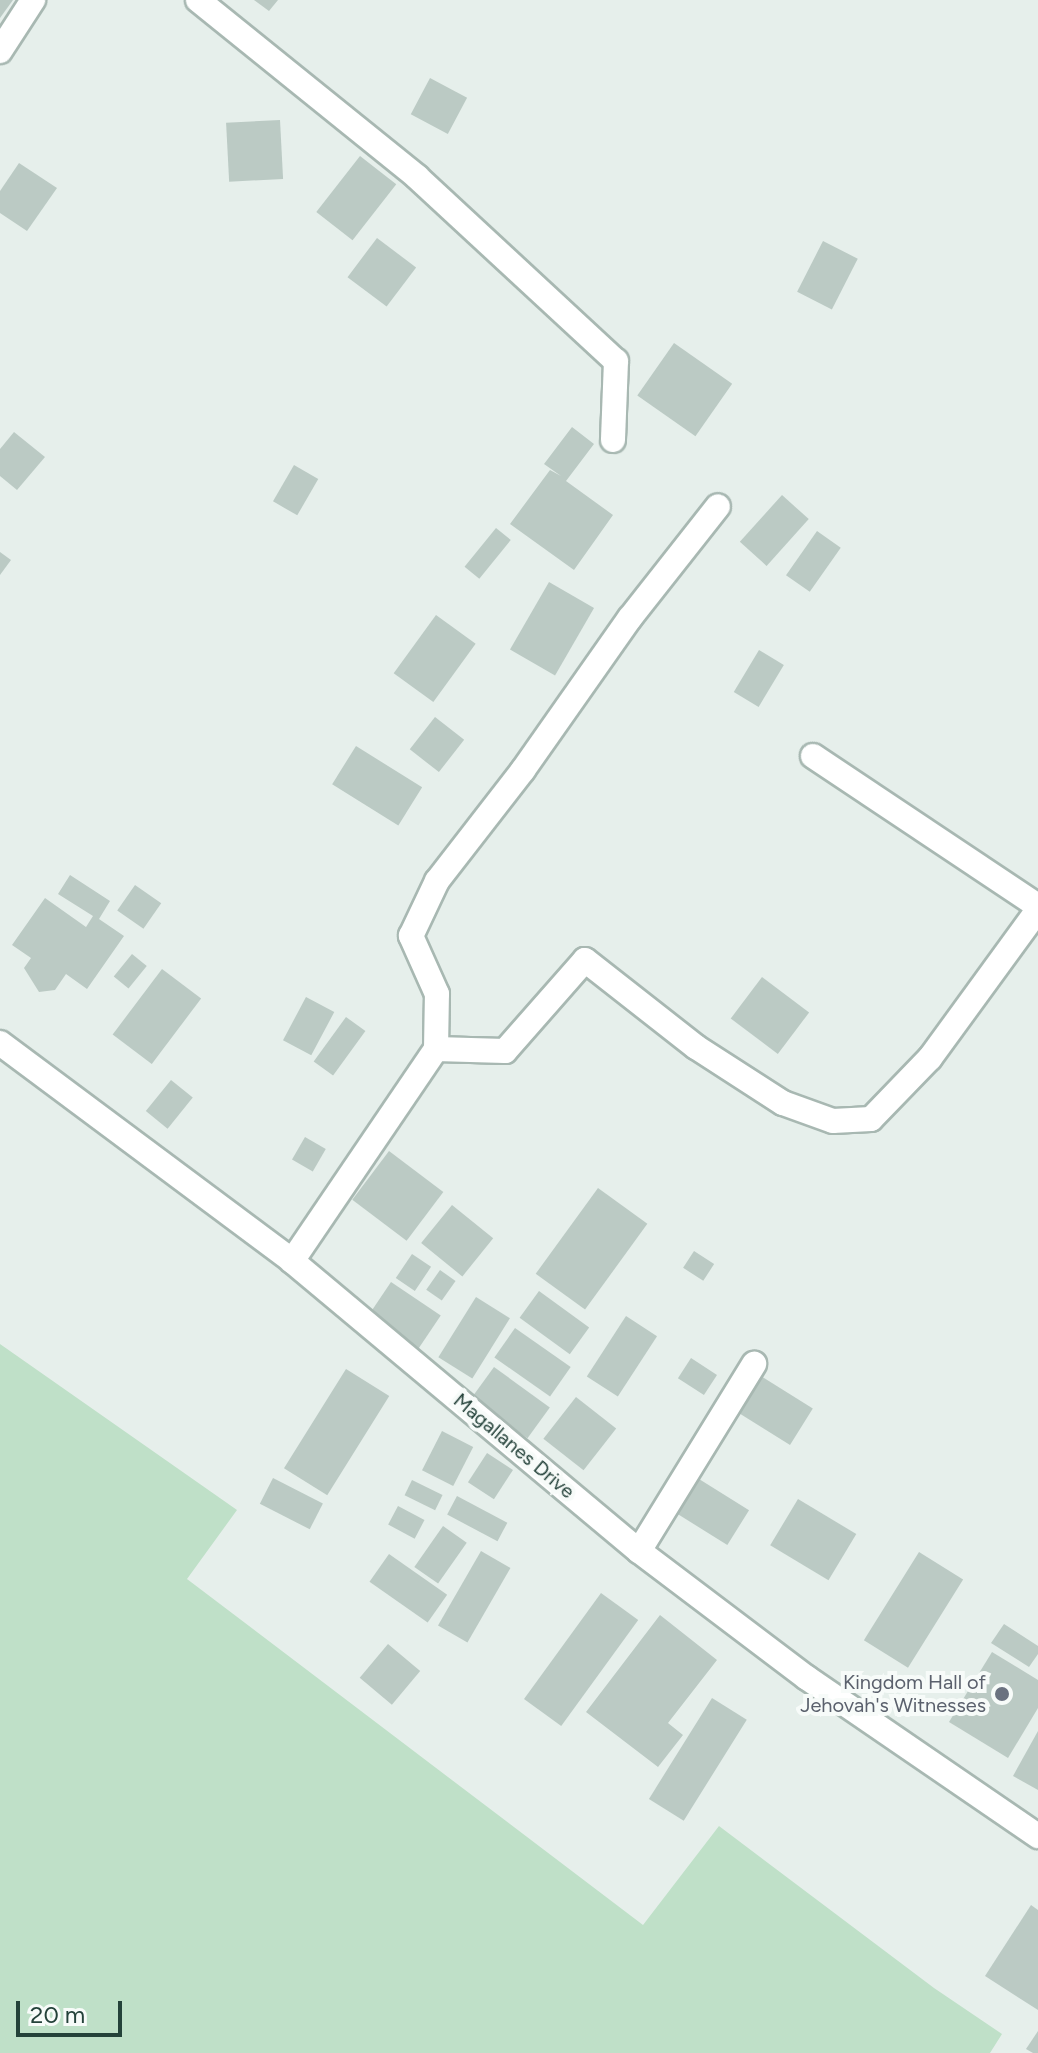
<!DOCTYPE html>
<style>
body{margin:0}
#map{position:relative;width:1038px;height:2053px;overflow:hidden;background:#e6efeb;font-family:Figtree,sans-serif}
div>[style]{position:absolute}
.green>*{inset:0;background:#bfe0c8}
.building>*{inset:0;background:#bbcac4;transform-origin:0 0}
.roads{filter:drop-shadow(2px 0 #a8b8b2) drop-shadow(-2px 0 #a8b8b2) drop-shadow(0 2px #a8b8b2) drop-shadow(0 -2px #a8b8b2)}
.minor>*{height:24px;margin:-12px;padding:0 12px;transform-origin:12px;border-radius:12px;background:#fff}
.dots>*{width:22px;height:22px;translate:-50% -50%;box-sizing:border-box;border:4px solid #f7fbf9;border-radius:50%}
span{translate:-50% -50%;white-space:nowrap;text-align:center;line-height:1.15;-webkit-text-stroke:8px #f7fbf9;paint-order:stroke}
.street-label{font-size:20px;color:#24423a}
.worship-label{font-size:20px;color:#5b616d}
.right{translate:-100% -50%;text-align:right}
.scale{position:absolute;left:16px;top:2001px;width:106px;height:36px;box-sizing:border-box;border:4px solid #24423a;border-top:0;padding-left:10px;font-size:24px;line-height:28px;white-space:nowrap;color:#24423a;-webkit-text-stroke:6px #f7fbf9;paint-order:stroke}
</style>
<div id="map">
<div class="green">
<i style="clip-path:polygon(0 1344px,237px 1510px,187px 1579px,643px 1925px,719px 1826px,934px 1988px,1002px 2034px,990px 2053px,0 2053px)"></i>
</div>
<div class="building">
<i style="clip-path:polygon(0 0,13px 0,0 18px)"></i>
<i style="clip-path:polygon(254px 0,278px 0,269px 11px)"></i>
<i style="left:430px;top:78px;width:42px;height:41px;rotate:28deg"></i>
<i style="left:280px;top:120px;width:59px;height:54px;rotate:87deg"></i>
<i style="left:360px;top:156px;width:46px;height:71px;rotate:38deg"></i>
<i style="clip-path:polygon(19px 163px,57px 188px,27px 231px,0 213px,0 191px)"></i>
<i style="left:377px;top:238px;width:49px;height:49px;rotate:37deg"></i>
<i style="left:823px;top:241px;width:39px;height:57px;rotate:27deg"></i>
<i style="left:674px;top:343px;width:71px;height:64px;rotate:35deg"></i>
<i style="clip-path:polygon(572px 427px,594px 444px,566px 481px,613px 515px,574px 570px,510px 524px,550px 470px,561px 476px,544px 464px)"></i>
<i style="clip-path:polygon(14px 432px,45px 457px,17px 490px,0 476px,0 449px)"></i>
<i style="left:294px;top:465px;width:28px;height:42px;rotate:30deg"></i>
<i style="left:782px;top:495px;width:36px;height:63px;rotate:42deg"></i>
<i style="left:496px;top:528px;width:19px;height:50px;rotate:39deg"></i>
<i style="left:817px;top:531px;width:29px;height:54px;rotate:35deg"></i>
<i style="clip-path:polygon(0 552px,11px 560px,0 575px)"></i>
<i style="left:549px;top:582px;width:52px;height:78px;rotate:30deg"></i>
<i style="left:436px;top:615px;width:49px;height:72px;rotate:36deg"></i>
<i style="left:759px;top:650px;width:29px;height:49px;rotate:31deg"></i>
<i style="left:435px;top:717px;width:37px;height:41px;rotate:38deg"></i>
<i style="left:356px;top:746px;width:78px;height:45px;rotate:32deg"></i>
<i style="clip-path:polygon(70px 875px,110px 901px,99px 919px,124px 936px,87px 989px,66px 974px,55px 990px,39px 992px,24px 968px,31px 958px,12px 945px,45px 898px,86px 927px,93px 916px,58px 894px)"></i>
<i style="left:135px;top:885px;width:32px;height:31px;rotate:35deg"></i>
<i style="left:132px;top:954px;width:19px;height:29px;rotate:39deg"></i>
<i style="left:162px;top:969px;width:49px;height:82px;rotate:37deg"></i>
<i style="left:762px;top:977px;width:59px;height:52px;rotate:37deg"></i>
<i style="left:306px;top:997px;width:32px;height:49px;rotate:28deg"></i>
<i style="left:346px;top:1017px;width:24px;height:55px;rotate:36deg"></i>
<i style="left:171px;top:1080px;width:28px;height:40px;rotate:39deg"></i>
<i style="left:305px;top:1137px;width:24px;height:26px;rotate:30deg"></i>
<i style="left:389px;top:1151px;width:68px;height:61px;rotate:37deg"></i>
<i style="left:598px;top:1188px;width:61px;height:106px;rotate:36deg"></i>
<i style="left:452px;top:1205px;width:53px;height:49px;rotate:39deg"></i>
<i style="left:694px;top:1251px;width:24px;height:20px;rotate:33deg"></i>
<i style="left:412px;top:1254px;width:23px;height:29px;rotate:34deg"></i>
<i style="left:440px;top:1270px;width:19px;height:24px;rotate:35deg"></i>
<i style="left:391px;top:1282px;width:60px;height:40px;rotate:34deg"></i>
<i style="left:539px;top:1291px;width:62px;height:33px;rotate:36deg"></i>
<i style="left:476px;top:1297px;width:40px;height:71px;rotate:32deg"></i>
<i style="left:626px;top:1316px;width:37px;height:72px;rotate:33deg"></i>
<i style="left:515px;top:1328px;width:68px;height:36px;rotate:35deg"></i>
<i style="left:691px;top:1358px;width:31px;height:24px;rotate:33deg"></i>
<i style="left:494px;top:1367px;width:69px;height:38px;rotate:36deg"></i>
<i style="left:346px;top:1369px;width:51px;height:117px;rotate:32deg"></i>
<i style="left:756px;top:1373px;width:67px;height:43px;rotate:32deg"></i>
<i style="left:576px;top:1397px;width:51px;height:53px;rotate:38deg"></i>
<i style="left:442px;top:1431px;width:35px;height:44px;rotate:27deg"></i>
<i style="left:487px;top:1453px;width:31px;height:35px;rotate:33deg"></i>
<i style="left:273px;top:1478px;width:56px;height:29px;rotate:27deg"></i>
<i style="left:699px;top:1479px;width:59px;height:41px;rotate:32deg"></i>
<i style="left:412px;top:1480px;width:34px;height:17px;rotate:26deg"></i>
<i style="left:457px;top:1496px;width:57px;height:21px;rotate:28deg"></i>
<i style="left:798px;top:1499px;width:68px;height:54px;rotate:31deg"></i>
<i style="left:398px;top:1506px;width:30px;height:21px;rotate:28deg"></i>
<i style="left:443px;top:1526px;width:29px;height:50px;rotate:35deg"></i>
<i style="left:481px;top:1551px;width:34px;height:86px;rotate:30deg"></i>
<i style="left:919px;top:1552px;width:52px;height:104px;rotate:32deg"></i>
<i style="left:389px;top:1554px;width:71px;height:34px;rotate:35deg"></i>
<i style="left:601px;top:1593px;width:46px;height:131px;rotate:36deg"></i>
<i style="clip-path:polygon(660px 1615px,717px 1660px,668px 1723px,683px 1735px,658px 1767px,586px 1712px)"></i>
<i style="clip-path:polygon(1004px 1624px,1038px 1646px,1038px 1654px,1029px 1667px,991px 1643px)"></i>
<i style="left:388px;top:1644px;width:42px;height:44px;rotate:40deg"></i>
<i style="clip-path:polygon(992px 1652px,1038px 1680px,1038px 1708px,1008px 1758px,949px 1722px)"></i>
<i style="left:712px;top:1698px;width:41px;height:119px;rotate:32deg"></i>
<i style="clip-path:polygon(1038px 1731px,1038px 1790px,1013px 1776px)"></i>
<i style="clip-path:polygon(1031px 1905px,1038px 1910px,1038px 2010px,985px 1976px)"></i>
<i style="clip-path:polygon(1038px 2031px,1038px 2053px,1033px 2053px,1026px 2049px)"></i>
</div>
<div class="roads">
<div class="minor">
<i style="left:198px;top:0;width:282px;rotate:38.9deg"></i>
<i style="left:417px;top:177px;width:271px;rotate:42.8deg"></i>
<i style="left:616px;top:361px;width:79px;rotate:92.2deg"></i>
<i style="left:0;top:51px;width:61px;rotate:-57.1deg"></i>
<i style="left:813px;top:756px;width:270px;rotate:33.7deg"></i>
<i style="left:0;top:1043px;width:364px;rotate:36.7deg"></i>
<i style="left:292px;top:1261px;width:452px;rotate:39.9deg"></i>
<i style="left:639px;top:1551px;width:211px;rotate:37.1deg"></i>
<i style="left:807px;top:1678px;width:280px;rotate:34.4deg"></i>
<i style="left:436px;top:1049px;width:55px;rotate:-89deg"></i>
<i style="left:437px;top:994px;width:64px;rotate:-114.1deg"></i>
<i style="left:411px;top:936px;width:61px;rotate:-64.7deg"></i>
<i style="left:437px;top:881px;width:140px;rotate:-52.2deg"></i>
<i style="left:523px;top:770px;width:186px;rotate:-54.9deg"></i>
<i style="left:630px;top:618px;width:142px;rotate:-51.8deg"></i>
<i style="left:292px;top:1261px;width:256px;rotate:-55.8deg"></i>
<i style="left:436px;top:1049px;width:69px;rotate:1.7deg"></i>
<i style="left:505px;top:1051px;width:121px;rotate:-48.7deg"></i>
<i style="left:585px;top:960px;width:141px;rotate:38.1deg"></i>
<i style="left:696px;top:1047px;width:103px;rotate:32.8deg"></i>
<i style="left:783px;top:1103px;width:53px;rotate:19.8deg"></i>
<i style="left:833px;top:1121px;width:38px;rotate:-3deg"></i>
<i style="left:871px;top:1119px;width:85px;rotate:-46deg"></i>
<i style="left:930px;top:1058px;width:183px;rotate:-53.9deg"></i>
<i style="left:639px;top:1551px;width:220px;rotate:-58.4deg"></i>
</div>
</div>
<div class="dots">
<i style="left:1002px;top:1694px;background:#6b7280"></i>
</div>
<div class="street-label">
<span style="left:514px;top:1446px;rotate:40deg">Magallanes Drive</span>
</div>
<div class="worship-label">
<span class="right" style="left:986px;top:1694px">Kingdom Hall of<br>Jehovah's Witnesses</span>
</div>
<div class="scale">20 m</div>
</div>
